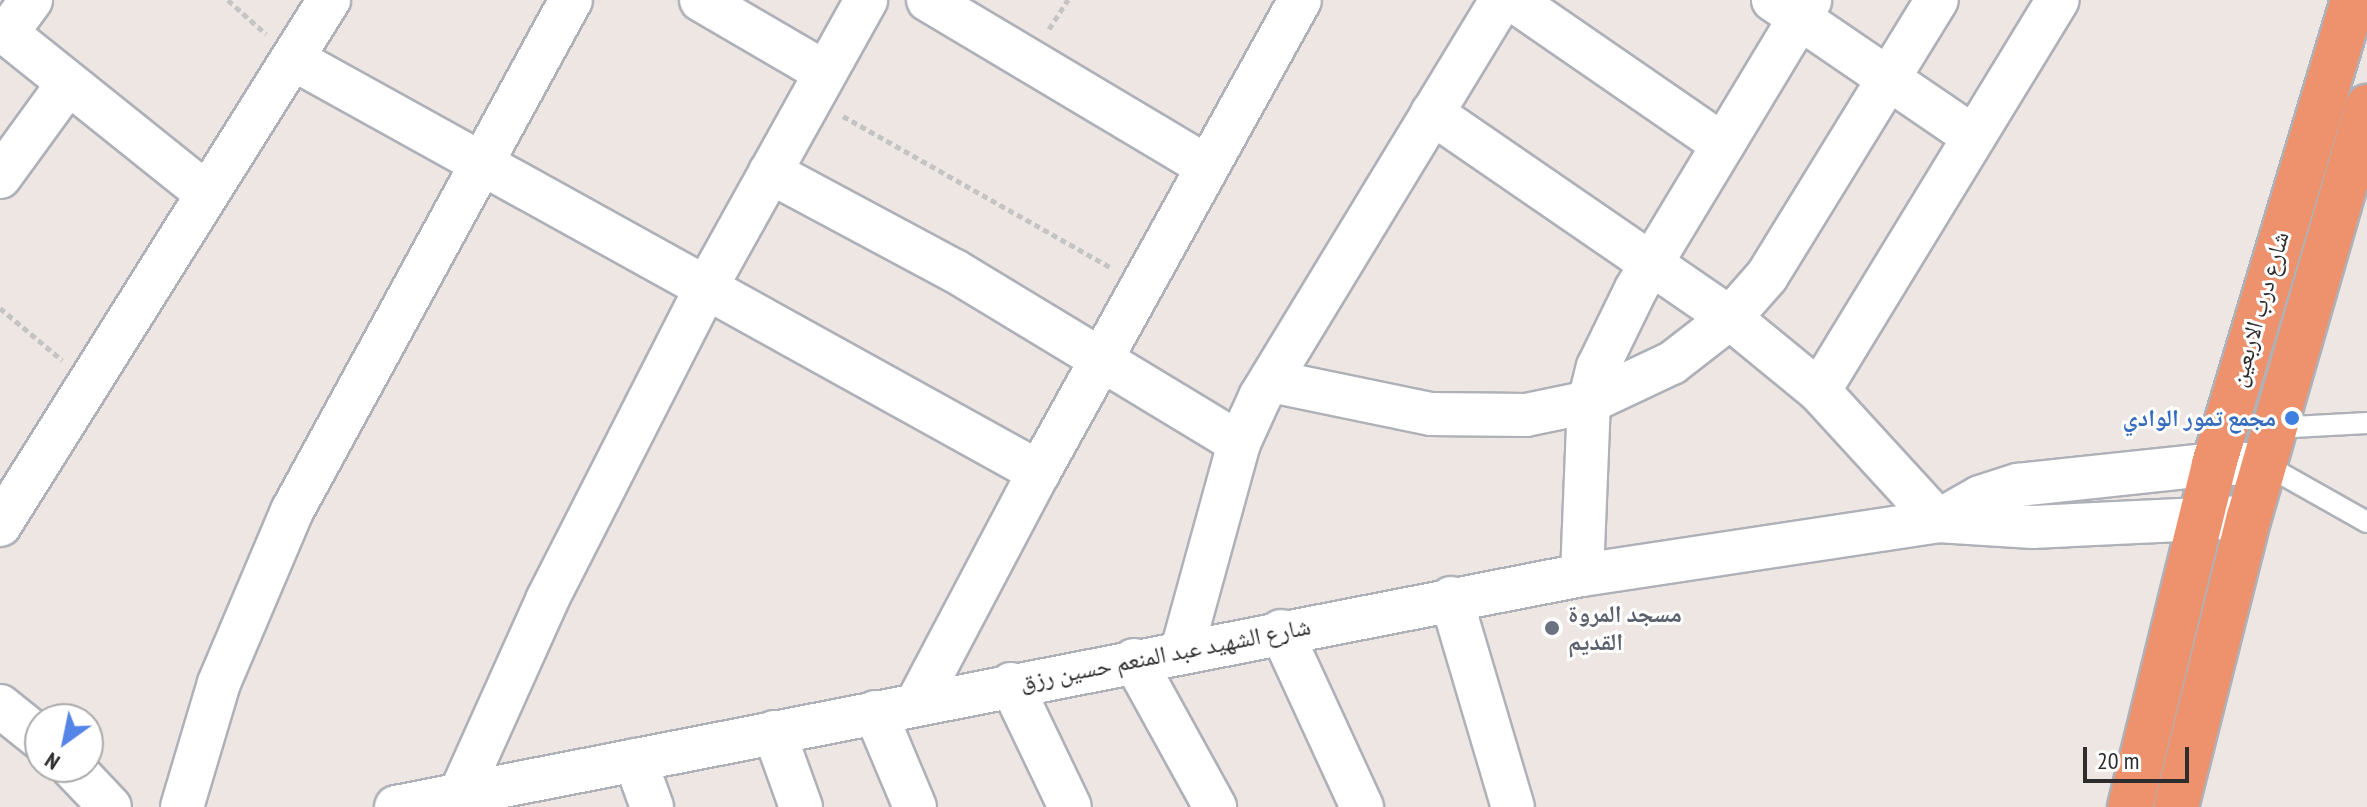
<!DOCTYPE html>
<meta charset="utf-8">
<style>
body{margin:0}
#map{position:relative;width:2367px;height:807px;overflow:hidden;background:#ede6e2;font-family:"PT Sans Narrow","Noto Naskh Arabic",sans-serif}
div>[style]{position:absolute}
.path>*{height:5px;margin-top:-2.5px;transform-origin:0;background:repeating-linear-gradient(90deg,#c4c4c4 0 6px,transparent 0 10px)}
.roads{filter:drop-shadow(2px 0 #aeb1b8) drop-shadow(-2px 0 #aeb1b8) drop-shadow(0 2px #aeb1b8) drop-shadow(0 -2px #aeb1b8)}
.lane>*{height:20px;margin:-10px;padding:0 10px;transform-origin:10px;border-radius:10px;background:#fff}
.street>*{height:42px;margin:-21px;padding:0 21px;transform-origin:21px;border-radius:21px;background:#fff}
.highway>*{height:44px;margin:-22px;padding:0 22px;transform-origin:22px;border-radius:22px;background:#ed926c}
.dots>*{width:22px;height:22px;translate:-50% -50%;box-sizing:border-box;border:4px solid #fff;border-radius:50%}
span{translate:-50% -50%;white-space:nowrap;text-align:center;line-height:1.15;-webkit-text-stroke:6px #fff;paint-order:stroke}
.street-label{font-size:24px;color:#2d2d2d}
.shop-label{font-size:24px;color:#366cbe;font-weight:700}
.right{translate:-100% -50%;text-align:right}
.worship-label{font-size:24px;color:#5b616d;font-weight:700}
.left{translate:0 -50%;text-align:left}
.north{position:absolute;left:24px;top:703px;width:80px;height:80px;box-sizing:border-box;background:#fff;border:2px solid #ababab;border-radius:50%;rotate:213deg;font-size:22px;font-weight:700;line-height:32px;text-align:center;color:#2d2d2d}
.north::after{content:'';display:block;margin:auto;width:28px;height:36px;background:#5585e7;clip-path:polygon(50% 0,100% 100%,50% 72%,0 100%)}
.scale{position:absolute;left:2083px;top:747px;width:106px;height:36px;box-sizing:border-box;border:4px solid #2d2d2d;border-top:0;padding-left:10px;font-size:24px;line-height:28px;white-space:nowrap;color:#2d2d2d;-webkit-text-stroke:6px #fff;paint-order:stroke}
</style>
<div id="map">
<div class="path">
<i style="left:228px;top:0;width:51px;rotate:41.8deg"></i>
<i style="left:1049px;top:29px;width:35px;rotate:-57deg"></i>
<i style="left:843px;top:116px;width:307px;rotate:29.5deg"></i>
<i style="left:0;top:308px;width:81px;rotate:40deg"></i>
</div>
<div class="roads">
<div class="lane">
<i style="left:2275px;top:428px;width:92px;rotate:-3.1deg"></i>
<i style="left:2264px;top:464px;width:118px;rotate:29.4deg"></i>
</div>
<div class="street">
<i style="left:701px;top:0;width:143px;rotate:30.3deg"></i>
<i style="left:928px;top:0;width:325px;rotate:30.8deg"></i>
<i style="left:1513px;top:0;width:255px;rotate:34.6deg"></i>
<i style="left:1773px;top:0;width:243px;rotate:34.3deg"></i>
<i style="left:0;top:28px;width:264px;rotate:38.7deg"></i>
<i style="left:7px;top:33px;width:41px;rotate:-54deg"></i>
<i style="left:293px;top:59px;width:853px;rotate:28.97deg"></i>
<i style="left:1432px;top:113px;width:362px;rotate:34.5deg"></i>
<i style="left:1730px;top:318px;width:115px;rotate:39.4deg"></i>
<i style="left:1819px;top:391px;width:176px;rotate:47.5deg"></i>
<i style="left:770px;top:172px;width:210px;rotate:28.2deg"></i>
<i style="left:955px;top:271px;width:332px;rotate:31.2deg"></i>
<i style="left:0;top:177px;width:112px;rotate:-54deg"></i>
<i style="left:1271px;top:381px;width:163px;rotate:11.7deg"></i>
<i style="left:1431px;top:414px;width:95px;rotate:0.6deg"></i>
<i style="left:1526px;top:415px;width:64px;rotate:-11.7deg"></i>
<i style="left:1589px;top:402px;width:92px;rotate:-25.2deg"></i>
<i style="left:1672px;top:363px;width:73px;rotate:-37.8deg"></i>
<i style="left:1730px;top:318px;width:56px;rotate:-48.6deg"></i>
<i style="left:1767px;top:276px;width:324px;rotate:-58.4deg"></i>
<i style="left:1819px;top:391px;width:458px;rotate:-58.6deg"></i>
<i style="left:1938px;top:521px;width:48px;rotate:-29.7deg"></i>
<i style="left:1980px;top:497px;width:40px;rotate:-18deg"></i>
<i style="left:2018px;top:485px;width:197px;rotate:-6.1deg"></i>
<i style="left:2214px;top:464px;width:50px"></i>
<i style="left:0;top:525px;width:620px;rotate:-57.93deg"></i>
<i style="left:1582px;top:575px;width:173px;rotate:-87.7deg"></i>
<i style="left:1589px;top:402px;width:36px;rotate:-76deg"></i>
<i style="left:1598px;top:367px;width:87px;rotate:-64deg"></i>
<i style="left:1636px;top:289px;width:337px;rotate:-58.9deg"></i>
<i style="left:1451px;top:598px;width:218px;rotate:73.5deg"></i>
<i style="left:1281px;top:631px;width:194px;rotate:65.3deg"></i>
<i style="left:1182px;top:650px;width:215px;rotate:-74.6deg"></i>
<i style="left:1239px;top:443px;width:51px;rotate:-65.5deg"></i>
<i style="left:1260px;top:397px;width:464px;rotate:-58.7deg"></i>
<i style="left:1134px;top:660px;width:168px;rotate:61.1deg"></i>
<i style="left:1011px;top:684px;width:136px;rotate:64.4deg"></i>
<i style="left:917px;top:703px;width:261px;rotate:-62.2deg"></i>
<i style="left:1039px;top:472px;width:539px;rotate:-61.06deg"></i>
<i style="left:0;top:706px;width:51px;rotate:38.7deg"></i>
<i style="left:875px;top:712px;width:103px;rotate:67.2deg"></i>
<i style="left:774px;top:732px;width:80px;rotate:70.2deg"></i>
<i style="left:635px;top:760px;width:50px;rotate:70.1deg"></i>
<i style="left:72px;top:767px;width:55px;rotate:46.5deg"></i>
<i style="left:460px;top:794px;width:213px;rotate:-65.8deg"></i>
<i style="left:547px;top:600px;width:352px;rotate:-63deg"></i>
<i style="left:707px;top:286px;width:327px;rotate:-60.9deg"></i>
<i style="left:182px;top:807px;width:129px;rotate:-73.4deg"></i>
<i style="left:219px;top:683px;width:187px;rotate:-67deg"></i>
<i style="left:292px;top:511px;width:582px;rotate:-61.37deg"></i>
<i style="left:396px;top:807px;width:1208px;rotate:-11.07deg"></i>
<i style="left:1582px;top:575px;width:360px;rotate:-8.6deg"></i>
<i style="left:1938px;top:521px;width:95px;rotate:3.6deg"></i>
<i style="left:2033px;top:527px;width:216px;rotate:-2.7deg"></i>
</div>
<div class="highway">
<i style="left:2130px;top:807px;width:353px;rotate:-76.2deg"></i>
<i style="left:2214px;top:464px;width:484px;rotate:-73.3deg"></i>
<i style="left:2176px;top:807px;width:299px;rotate:-75.9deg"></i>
<i style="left:2249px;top:517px;width:427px;rotate:-73.9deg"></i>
</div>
</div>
<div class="dots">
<i style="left:2292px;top:418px;background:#3f7fe0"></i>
<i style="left:1552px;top:628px;background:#6b7280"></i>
</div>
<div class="street-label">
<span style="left:2259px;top:309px;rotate:-74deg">شارع درب الاربعين</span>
<span style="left:1165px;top:654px;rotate:-11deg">شارع الشهيد عبد المنعم حسين رزق</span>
</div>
<div class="shop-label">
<span class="right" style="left:2276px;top:418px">مجمع تمور الوادي</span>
</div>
<div class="worship-label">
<span class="left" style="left:1568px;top:628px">مسجد المروة<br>القديم</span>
</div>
<div class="north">N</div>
<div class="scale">20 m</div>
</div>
